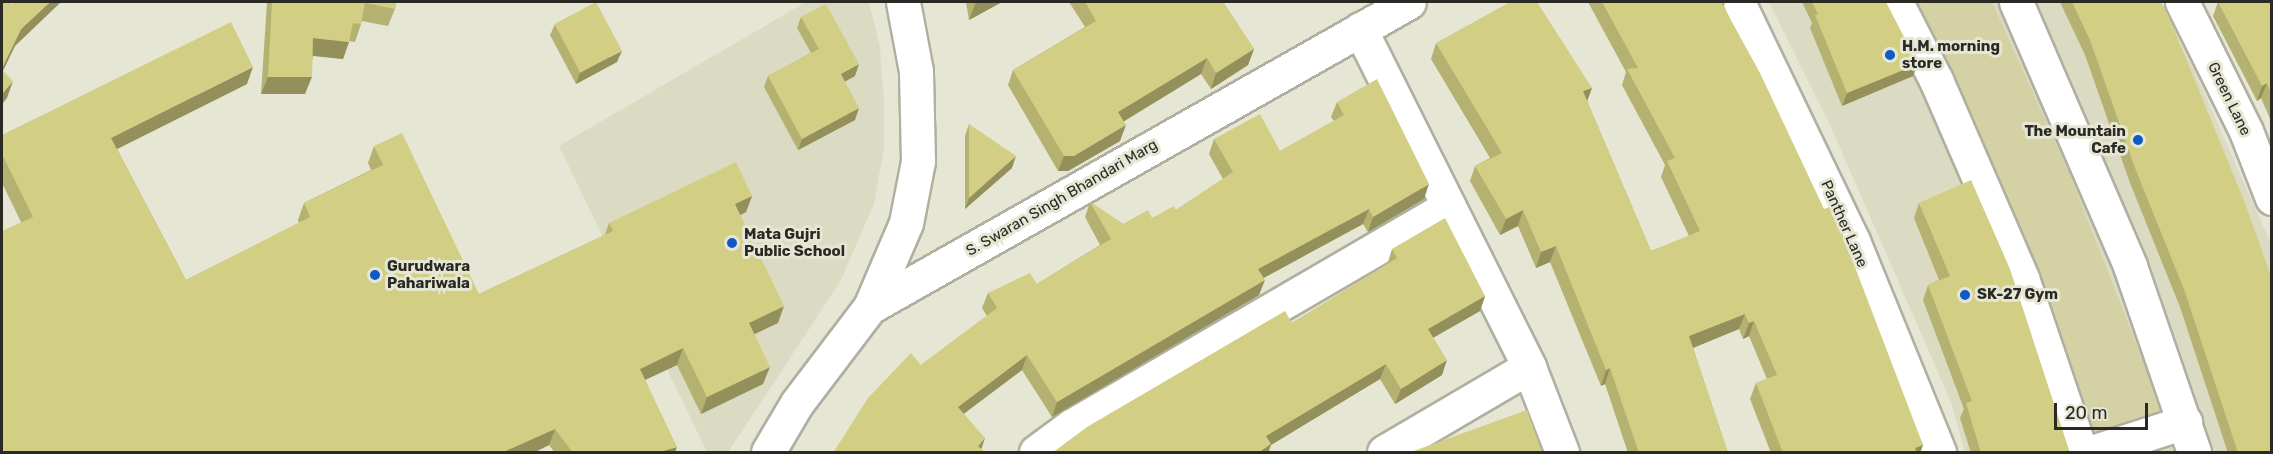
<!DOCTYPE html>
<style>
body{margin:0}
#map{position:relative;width:2273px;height:454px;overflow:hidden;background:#e6e6d5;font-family:Rubik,sans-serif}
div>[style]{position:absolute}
.built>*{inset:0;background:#dbdac3}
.green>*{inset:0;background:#d4d1a4}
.roads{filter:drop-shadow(2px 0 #b0afa0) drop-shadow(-2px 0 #b0afa0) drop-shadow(0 2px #b0afa0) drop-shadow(0 -2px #b0afa0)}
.minor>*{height:33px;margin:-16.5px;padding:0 16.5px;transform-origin:16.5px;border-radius:16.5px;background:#fff}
.wall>*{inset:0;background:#b5b171}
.shaded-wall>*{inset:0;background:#93905c}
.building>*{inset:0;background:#d2ce83;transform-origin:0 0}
.dots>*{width:16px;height:16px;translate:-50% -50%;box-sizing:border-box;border:3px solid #e6e6d5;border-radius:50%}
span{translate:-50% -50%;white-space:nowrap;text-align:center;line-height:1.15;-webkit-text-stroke:6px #e6e6d5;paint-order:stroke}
.poi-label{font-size:15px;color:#2a2923;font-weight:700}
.left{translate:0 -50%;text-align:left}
.right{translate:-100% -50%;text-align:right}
.street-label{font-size:15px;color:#2a2923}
.frame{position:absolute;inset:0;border:3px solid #2a2923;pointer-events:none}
.scale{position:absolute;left:2054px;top:403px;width:94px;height:27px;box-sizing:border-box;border:3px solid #2a2923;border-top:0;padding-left:8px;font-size:18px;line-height:21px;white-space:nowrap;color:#2a2923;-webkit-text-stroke:4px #e6e6d5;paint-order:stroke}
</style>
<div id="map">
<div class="built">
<i style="clip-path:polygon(806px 2px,869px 2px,880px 48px,884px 104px,884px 148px,874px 204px,840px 282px,728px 452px,707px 452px,559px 146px)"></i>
<i style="clip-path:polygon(1769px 2px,2159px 2px,2195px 72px,2271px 244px,2271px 452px,1965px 452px,1951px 402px,1831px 127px)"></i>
</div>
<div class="green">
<i style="clip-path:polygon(1917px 2px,1992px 2px,2068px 170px,2165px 417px,2098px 442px,1991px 168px)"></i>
</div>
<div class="roads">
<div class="minor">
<i style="left:1738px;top:2px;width:265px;rotate:64.3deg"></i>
<i style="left:1853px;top:241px;width:228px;rotate:67.8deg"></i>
<i style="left:1896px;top:2px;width:88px;rotate:62.9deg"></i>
<i style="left:1936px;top:80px;width:216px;rotate:66.5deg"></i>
<i style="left:2022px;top:278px;width:184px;rotate:71.3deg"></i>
<i style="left:2016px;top:2px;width:288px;rotate:66.6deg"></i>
<i style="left:2130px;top:266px;width:197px;rotate:71deg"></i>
<i style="left:2182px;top:2px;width:144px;rotate:63.6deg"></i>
<i style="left:2246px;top:131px;width:72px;rotate:68.8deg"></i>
<i style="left:1360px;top:29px;width:378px;rotate:63.4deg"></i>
<i style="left:1529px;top:367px;width:91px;rotate:68.8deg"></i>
<i style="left:870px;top:307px;width:91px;rotate:-66.8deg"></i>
<i style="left:906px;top:223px;width:63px;rotate:-79deg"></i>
<i style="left:918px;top:161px;width:90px;rotate:-91.3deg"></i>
<i style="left:916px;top:71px;width:70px;rotate:-100.7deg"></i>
<i style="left:768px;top:452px;width:57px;rotate:-59.4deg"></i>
<i style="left:797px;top:403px;width:121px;rotate:-52.8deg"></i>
<i style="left:870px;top:307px;width:619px;rotate:-29.5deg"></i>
<i style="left:1036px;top:452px;width:44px;rotate:-36.6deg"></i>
<i style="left:1071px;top:426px;width:437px;rotate:-30.2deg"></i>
<i style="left:1384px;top:452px;width:168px;rotate:-30.4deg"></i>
<i style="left:2092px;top:452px;width:98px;rotate:-17.9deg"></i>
</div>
</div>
<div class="wall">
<i style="clip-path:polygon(267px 2px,396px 2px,395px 9px,388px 26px,362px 21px,355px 42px,349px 41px,343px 59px,313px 56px,305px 94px,261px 94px)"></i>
<i style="clip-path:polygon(966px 2px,1002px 2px,969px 20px)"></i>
<i style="clip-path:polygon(1069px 2px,1223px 2px,1254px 49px,1248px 65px,1211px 89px,1201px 74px,1124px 121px,1120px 141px,1068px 171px,1058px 171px,1008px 85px,1013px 70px,1085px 27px)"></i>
<i style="clip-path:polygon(1588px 2px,1725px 2px,1724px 6px,1923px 445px,1920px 453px,1771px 453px,1750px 399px,1756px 383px,1767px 379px,1749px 336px,1743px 339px,1739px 329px,1693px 348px,1728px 453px,1628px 453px,1605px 384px,1601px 386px,1550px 262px,1536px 268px,1518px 226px,1500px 235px,1470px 181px,1475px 166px,1490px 158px,1431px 59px,1436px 43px,1592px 88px,1587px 101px,1651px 251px,1689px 236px,1661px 177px,1665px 165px,1622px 85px,1626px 72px)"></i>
<i style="clip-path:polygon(1802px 2px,1886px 2px,1913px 76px,1842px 106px,1810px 28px,1812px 23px)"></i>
<i style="clip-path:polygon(2060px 2px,2161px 2px,2271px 453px,2228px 453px,2180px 307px,2130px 183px,2085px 55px)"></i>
<i style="clip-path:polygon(2218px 2px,2271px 2px,2271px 121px,2261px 98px,2257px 101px,2213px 16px)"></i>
<i style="clip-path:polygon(801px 17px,855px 76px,845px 81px,855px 120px,798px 150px,764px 87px,768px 76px,811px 53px,797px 28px)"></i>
<i style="clip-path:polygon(555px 24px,617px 62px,576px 84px,550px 35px)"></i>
<i style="clip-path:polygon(247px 84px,117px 149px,186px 280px,299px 223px,298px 220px,304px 203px,371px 170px,368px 163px,374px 146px,479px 294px,605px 235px,609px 223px,752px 196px,746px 212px,740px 215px,778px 323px,754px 334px,763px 384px,701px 414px,677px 365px,645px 380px,675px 453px,555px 453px,549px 445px,533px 453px,2px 453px,21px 222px,2px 183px,2px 135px)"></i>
<i style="clip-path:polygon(1337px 102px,1424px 199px,1368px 232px,1363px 224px,1264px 278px,1259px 295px,1052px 417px,1022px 370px,964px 413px,833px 453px,921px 365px,987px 316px,982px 308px,988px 293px,1037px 284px,1100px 245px,1085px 217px,1090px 202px,1123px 224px,1152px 218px,1176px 210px,1223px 179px,1209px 154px,1214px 139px,1280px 151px,1334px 121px,1331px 117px)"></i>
<i style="clip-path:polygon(969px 124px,1012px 168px,965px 209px,965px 136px)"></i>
<i style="clip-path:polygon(1919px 203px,2070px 453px,1971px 453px,1960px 418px,1964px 409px,1923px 300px,1928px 285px,1939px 280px,1914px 218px)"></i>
<i style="clip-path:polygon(1392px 249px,1485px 296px,1480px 311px,1433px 338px,1442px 375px,1395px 404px,1380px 379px,1271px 445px,1268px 453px,1052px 453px,1292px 323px,1387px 265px)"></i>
</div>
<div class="shaded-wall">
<i style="clip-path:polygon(50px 2px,61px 2px,15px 46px,2px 73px,2px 68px,21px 29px)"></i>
<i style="clip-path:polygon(979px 2px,1002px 2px,969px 20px,975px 4px)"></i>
<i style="clip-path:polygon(313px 38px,349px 42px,343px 59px,307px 55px)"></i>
<i style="clip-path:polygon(1254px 49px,1248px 65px,1211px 89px,1216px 73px)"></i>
<i style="clip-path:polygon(622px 51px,617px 62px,576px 84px,580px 72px)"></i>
<i style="clip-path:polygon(1207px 58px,1201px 74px,1113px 128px,1118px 112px)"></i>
<i style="clip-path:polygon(859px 64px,855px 76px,837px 86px,841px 74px)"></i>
<i style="clip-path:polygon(1918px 64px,1913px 76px,1842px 106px,1847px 93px)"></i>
<i style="clip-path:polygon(253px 67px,247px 84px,105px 155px,111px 138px)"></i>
<i style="clip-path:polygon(268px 77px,312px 77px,305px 94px,261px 94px)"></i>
<i style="clip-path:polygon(13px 81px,7px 98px,2px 104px,2px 94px)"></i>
<i style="clip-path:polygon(2267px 83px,2261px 98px,2257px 101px,2262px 86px)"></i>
<i style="clip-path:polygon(1592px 88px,1586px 104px,1583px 91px)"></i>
<i style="clip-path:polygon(859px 108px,855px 120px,798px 150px,802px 139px)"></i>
<i style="clip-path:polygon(1126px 125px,1120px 141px,1068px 171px,1058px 171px,1064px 156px)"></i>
<i style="clip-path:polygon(1016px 156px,1012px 168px,965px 209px,969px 198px)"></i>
<i style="clip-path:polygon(1429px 184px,1424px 199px,1368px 232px,1373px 217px)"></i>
<i style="clip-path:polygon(752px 196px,746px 212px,729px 221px,735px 204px)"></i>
<i style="clip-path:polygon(1369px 209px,1363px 224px,1252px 284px,1258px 269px)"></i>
<i style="clip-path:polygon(1523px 210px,1518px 226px,1500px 235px,1506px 219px)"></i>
<i style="clip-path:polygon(1556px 246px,1550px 262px,1536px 268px,1541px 252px)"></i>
<i style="clip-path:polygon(1265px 280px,1259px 295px,1052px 417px,1057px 402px)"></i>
<i style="clip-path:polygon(1485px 296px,1480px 311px,1422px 344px,1428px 329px)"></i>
<i style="clip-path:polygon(784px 306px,778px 323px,742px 340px,749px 323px)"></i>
<i style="clip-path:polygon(1745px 314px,1739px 329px,1683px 352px,1689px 336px)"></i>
<i style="clip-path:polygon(1754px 321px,1749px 336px,1743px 339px,1749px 323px)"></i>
<i style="clip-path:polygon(683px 348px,677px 365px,634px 385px,640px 369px)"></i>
<i style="clip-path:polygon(1027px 355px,1022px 370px,953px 422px,958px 407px)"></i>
<i style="clip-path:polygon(1447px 360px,1442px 375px,1395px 404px,1401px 389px)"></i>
<i style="clip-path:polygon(1386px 364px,1380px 379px,1271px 445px,1268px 453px,1258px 453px,1266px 436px)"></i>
<i style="clip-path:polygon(770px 367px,763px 384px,701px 414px,707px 397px)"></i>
<i style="clip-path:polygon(1610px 368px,1605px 384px,1601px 386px,1606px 370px)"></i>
<i style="clip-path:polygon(555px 429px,549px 445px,533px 453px,501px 453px)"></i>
<i style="clip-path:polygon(985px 438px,980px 453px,978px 446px)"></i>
<i style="clip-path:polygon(1923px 445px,1920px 453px,1913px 453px,1915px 448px)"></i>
<i style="clip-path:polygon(677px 447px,675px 453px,656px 453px)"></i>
</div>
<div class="building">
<i style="clip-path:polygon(2px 2px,9px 2px,13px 4px,15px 2px,50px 2px,21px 29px,2px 68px)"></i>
<i style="clip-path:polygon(272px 2px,396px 2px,395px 9px,365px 3px,361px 24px,353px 23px,349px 42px,313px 38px,312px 77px,268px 77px)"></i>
<i style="left:596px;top:2px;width:55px;height:47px;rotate:62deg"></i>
<i style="clip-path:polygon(1085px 2px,1223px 2px,1254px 49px,1216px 73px,1207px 58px,1118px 112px,1126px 125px,1074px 156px,1064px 156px,1013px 70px,1096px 21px)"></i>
<i style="clip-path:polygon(1510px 2px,1537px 2px,1592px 88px,1583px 91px,1651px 251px,1700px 231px,1667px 161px,1675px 158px,1627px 69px,1638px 68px,1602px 2px,1721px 2px,1760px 73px,1824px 209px,1829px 207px,1842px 233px,1923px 445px,1915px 448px,1917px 453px,1783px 453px,1756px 383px,1777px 375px,1754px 321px,1749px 323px,1745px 314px,1689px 336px,1728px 453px,1639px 453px,1610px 368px,1606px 370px,1556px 246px,1541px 252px,1523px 210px,1506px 219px,1475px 166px,1502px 153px,1436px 43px)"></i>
<i style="clip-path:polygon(1812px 2px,1886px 2px,1918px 64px,1847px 93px,1815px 15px,1818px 14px)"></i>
<i style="clip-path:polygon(2072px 2px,2161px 2px,2169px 17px,2244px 201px,2271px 276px,2271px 453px,2238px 453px,2185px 292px,2135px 168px,2090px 40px)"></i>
<i style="clip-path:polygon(2218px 2px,2271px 2px,2271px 94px,2267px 83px,2262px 86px)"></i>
<i style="clip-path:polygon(826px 4px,859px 64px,841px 74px,859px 108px,802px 139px,768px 76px,819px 49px,801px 17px)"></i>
<i style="clip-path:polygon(231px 22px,253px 67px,111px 138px,186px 280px,310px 217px,304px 203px,383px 165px,374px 146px,402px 133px,479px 294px,613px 231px,609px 223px,736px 162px,752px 196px,735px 204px,784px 306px,749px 323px,770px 367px,707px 397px,683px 348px,640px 369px,677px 447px,656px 453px,573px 453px,555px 429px,501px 453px,2px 453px,2px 231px,33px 217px,2px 154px,2px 135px)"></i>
<i style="clip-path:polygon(2px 70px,13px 81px,2px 94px)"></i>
<i style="clip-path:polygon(1377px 79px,1429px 184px,1373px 217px,1369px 209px,1258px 269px,1265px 280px,1057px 402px,1027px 355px,958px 407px,985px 438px,978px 446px,986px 453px,833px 453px,868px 398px,911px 353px,921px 365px,997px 308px,988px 293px,1030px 273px,1037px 284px,1111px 239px,1090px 202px,1123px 224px,1148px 210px,1152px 218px,1174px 206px,1176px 210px,1233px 172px,1214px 139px,1260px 114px,1280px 151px,1344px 115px,1337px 102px)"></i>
<i style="clip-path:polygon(969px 124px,1016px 156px,969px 198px)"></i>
<i style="clip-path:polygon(1971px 180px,2010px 269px,2070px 453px,1981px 453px,1966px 403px,1972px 401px,1928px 285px,1950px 276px,1919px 203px)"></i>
<i style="clip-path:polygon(1445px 218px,1485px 296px,1428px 329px,1447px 360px,1401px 389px,1386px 364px,1266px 436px,1271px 444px,1258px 453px,1052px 453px,1087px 427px,1285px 311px,1292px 323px,1397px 258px,1392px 249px)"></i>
<i style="clip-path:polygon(1527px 410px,1542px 453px,1412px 453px,1411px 452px)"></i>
</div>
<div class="dots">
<i style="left:1890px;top:55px;background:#0f5ac4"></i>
<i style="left:2138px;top:140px;background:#0f5ac4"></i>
<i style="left:732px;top:243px;background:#0f5ac4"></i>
<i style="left:375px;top:275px;background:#0f5ac4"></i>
<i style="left:1965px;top:295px;background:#0f5ac4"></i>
</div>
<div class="poi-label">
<span class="left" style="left:1902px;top:55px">H.M. morning<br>store</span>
<span class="right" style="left:2126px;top:140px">The Mountain<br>Cafe</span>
<span class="left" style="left:744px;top:243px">Mata Gujri<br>Public School</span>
<span class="left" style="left:387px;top:275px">Gurudwara<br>Pahariwala</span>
<span class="left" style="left:1977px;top:295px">SK-27 Gym</span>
</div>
<div class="street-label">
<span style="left:2229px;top:99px;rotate:64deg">Green Lane</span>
<span style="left:1062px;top:198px;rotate:-30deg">S. Swaran Singh Bhandari Marg</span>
<span style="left:1844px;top:224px;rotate:66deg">Panther Lane</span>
</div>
<div class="frame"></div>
<div class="scale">20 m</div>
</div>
